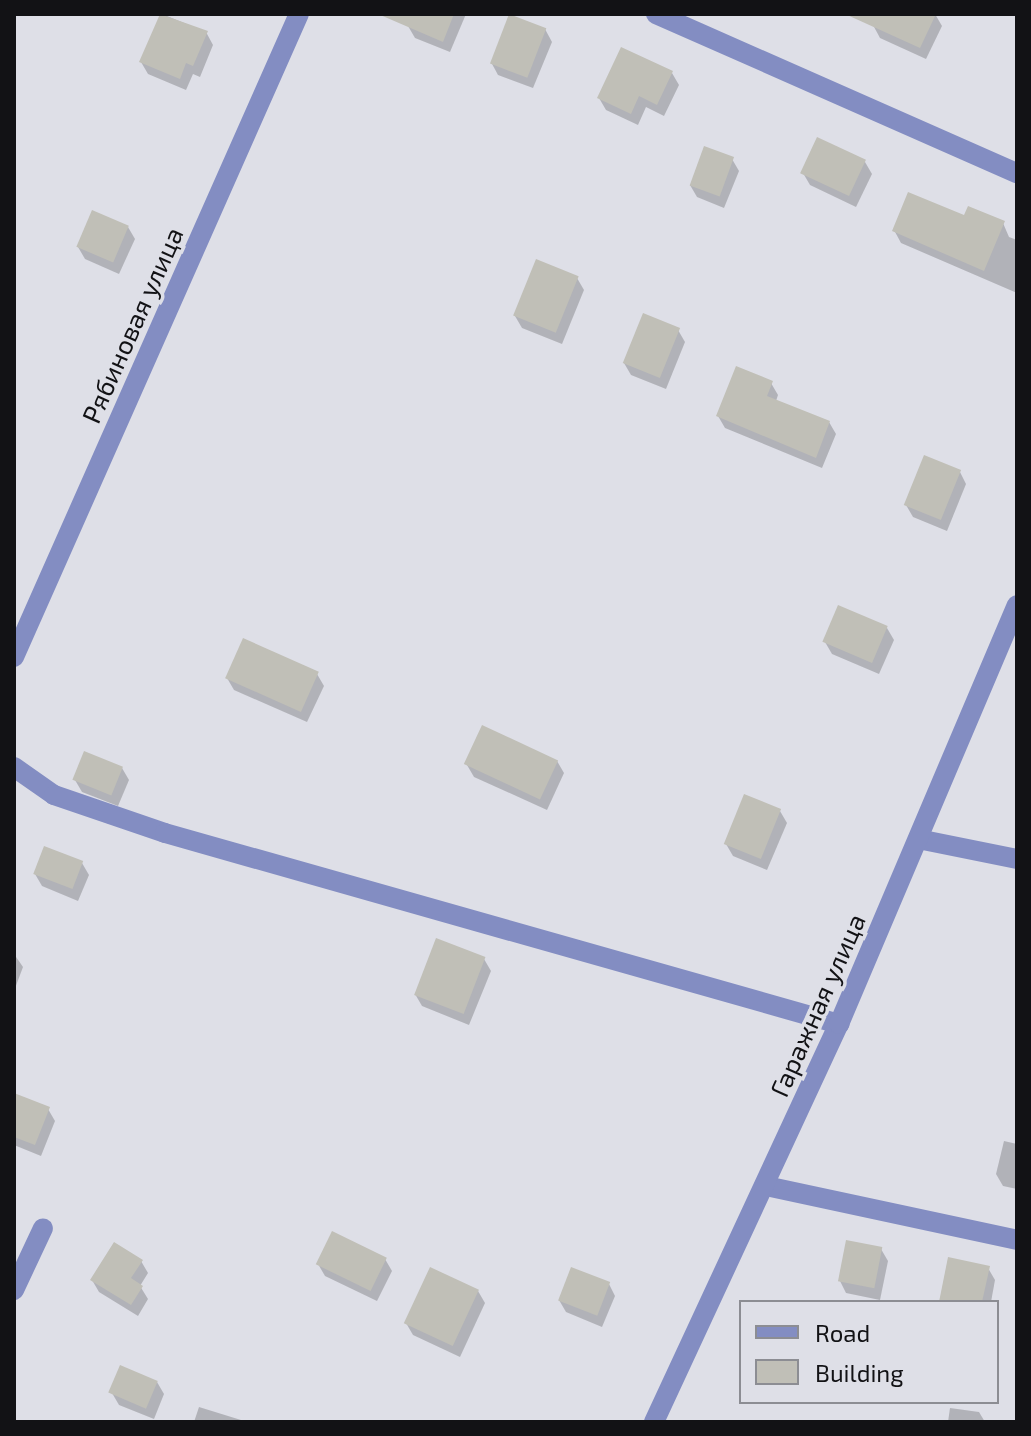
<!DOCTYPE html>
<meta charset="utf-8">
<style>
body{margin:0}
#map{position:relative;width:1031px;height:1436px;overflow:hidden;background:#dedfe7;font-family:"Exo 2",sans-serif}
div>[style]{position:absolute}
.shadow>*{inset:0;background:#0003}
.building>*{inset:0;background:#c0bfb7;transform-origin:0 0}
.minor>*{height:20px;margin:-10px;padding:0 10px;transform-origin:10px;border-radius:10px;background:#838dc2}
span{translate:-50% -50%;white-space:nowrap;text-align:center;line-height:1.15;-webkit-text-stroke:7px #dedfe7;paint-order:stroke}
.street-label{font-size:26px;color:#121215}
.frame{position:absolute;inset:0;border:16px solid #121215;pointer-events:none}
.legend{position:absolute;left:739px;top:1300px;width:260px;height:104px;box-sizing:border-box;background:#dedfe7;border:2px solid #8c8d93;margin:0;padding:10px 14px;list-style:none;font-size:24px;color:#121215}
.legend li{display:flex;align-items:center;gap:16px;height:40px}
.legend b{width:40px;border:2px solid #8c8d93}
</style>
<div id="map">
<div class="shadow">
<i style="clip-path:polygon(162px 14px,206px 32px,213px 45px,200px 77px,193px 74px,186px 90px,148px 74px,141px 62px)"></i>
<i style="clip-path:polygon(413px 14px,466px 14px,450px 52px,415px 38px,408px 26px)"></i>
<i style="clip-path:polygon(878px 14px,935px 14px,942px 26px,926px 59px,880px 38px,873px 25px)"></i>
<i style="clip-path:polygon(545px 29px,552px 42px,533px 88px,498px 75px,491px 62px)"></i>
<i style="clip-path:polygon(672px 73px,679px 85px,664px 116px,646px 107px,638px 125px,606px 110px,599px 98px)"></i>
<i style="clip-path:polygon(732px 159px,739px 171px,724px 208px,697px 197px,690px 185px)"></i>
<i style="clip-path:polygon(865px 162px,872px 174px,856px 207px,810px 185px,803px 173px)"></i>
<i style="clip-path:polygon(965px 218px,1003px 223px,1009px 237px,1017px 240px,1017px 293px,901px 243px,894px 230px)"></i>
<i style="clip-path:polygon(128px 227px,135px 239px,119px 274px,85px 259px,78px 247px)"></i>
<i style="clip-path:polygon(577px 278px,584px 290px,562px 344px,522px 328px,515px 316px)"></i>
<i style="clip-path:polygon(678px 330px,685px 342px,666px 389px,631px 375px,624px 363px)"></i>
<i style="clip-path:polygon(771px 383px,778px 395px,776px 401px,829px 422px,836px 434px,822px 468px,725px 428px,718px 416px)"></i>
<i style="clip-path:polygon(960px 472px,966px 484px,947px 531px,913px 517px,906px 505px)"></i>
<i style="clip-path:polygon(887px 628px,894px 640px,879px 674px,832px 654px,825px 642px)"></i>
<i style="clip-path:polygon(317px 674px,324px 686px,307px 722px,234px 690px,227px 678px)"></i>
<i style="clip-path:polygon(557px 761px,564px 773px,547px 810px,474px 777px,467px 765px)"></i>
<i style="clip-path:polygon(122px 768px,129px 780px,118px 806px,82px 792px,75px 780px)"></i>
<i style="clip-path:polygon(780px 811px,787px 823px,767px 870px,733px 856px,726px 844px)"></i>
<i style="clip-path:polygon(82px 863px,89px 875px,78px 901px,42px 886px,35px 874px)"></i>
<i style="clip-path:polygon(14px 954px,23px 967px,14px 991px)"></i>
<i style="clip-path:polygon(484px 959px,491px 971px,469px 1025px,422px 1006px,415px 994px)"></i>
<i style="clip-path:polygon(14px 1095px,48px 1109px,55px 1121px,41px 1156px,14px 1145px)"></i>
<i style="clip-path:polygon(1004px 1141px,1017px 1144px,1017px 1189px,1003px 1186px,996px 1174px)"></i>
<i style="clip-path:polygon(881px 1249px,888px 1261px,880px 1300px,846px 1293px,840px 1281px)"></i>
<i style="clip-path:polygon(385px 1259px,392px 1271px,377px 1301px,325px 1276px,318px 1264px)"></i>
<i style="clip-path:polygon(141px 1261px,148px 1273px,140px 1286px,148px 1299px,138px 1316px,99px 1292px,92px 1280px)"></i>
<i style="clip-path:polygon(988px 1268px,995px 1280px,991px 1302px,941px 1302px)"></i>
<i style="clip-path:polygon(609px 1284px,615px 1296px,602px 1327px,566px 1312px,559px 1300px)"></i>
<i style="clip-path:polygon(478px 1291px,485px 1303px,460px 1357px,413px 1335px,406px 1323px)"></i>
<i style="clip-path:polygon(157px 1382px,164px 1394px,154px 1419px,119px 1405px,112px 1393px)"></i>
<i style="clip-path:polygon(199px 1407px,241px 1420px,242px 1422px,194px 1422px)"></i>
<i style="clip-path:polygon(950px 1408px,979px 1412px,985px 1422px,948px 1422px)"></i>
</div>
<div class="building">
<i style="clip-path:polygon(160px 14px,208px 31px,193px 66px,186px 63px,180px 79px,139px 62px)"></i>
<i style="clip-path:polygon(378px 14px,454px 14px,443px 42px)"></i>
<i style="left:509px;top:14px;width:40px;height:53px;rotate:21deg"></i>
<i style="clip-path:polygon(845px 14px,936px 14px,920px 48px)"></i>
<i style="clip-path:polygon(621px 47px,673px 71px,657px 105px,639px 96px,631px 114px,597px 98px)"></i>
<i style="left:817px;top:137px;width:54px;height:40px;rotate:25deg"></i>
<i style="left:704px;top:146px;width:32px;height:42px;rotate:20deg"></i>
<i style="clip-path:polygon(908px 192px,964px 215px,968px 206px,1005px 221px,984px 271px,892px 231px)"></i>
<i style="left:92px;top:210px;width:40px;height:40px;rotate:23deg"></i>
<i style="left:536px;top:259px;width:46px;height:61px;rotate:22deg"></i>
<i style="left:643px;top:313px;width:40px;height:54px;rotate:22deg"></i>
<i style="clip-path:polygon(736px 366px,773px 381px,767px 396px,830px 421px,816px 458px,716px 416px)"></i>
<i style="left:924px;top:455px;width:40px;height:54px;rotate:22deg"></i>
<i style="left:838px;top:605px;width:54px;height:40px;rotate:23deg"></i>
<i style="left:243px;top:638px;width:83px;height:44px;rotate:24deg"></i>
<i style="left:482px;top:725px;width:84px;height:43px;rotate:25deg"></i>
<i style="left:84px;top:751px;width:42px;height:31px;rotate:22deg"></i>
<i style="left:744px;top:794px;width:40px;height:54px;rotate:22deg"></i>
<i style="left:44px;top:846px;width:42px;height:30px;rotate:21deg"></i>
<i style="left:436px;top:938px;width:53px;height:61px;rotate:21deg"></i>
<i style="clip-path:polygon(14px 1093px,50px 1107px,35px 1145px,14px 1137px)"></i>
<i style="left:332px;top:1231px;width:61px;height:37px;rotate:26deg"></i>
<i style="left:846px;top:1240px;width:37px;height:42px;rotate:11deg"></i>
<i style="clip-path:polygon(114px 1242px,143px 1260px,131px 1278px,143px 1286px,131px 1305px,90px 1280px)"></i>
<i style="clip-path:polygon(948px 1257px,990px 1266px,982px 1302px,939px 1302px)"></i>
<i style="left:430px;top:1267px;width:54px;height:62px;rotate:25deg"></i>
<i style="left:571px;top:1267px;width:42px;height:36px;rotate:21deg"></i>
<i style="left:120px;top:1365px;width:41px;height:30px;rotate:23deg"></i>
</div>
<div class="minor">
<i style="left:656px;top:14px;width:394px;rotate:23.8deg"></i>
<i style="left:14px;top:657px;width:703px;rotate:-66.1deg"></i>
<i style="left:14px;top:767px;width:49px;rotate:35deg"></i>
<i style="left:54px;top:795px;width:117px;rotate:18.9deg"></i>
<i style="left:165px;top:833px;width:701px;rotate:15.82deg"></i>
<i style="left:918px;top:839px;width:101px;rotate:11.4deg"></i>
<i style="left:766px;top:1186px;width:257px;rotate:12.1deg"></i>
<i style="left:14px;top:1290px;width:68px;rotate:-64.9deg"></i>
<i style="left:654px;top:1422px;width:439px;rotate:-65.1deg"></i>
<i style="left:839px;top:1024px;width:455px;rotate:-67deg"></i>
</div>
<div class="street-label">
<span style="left:132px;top:325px;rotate:-66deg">Рябиновая улица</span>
<span style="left:817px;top:1005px;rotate:-66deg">Гаражная улица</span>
</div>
<div class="frame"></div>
<ul class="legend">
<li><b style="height:10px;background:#838dc2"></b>Road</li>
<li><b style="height:22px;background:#c0bfb7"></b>Building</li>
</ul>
</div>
